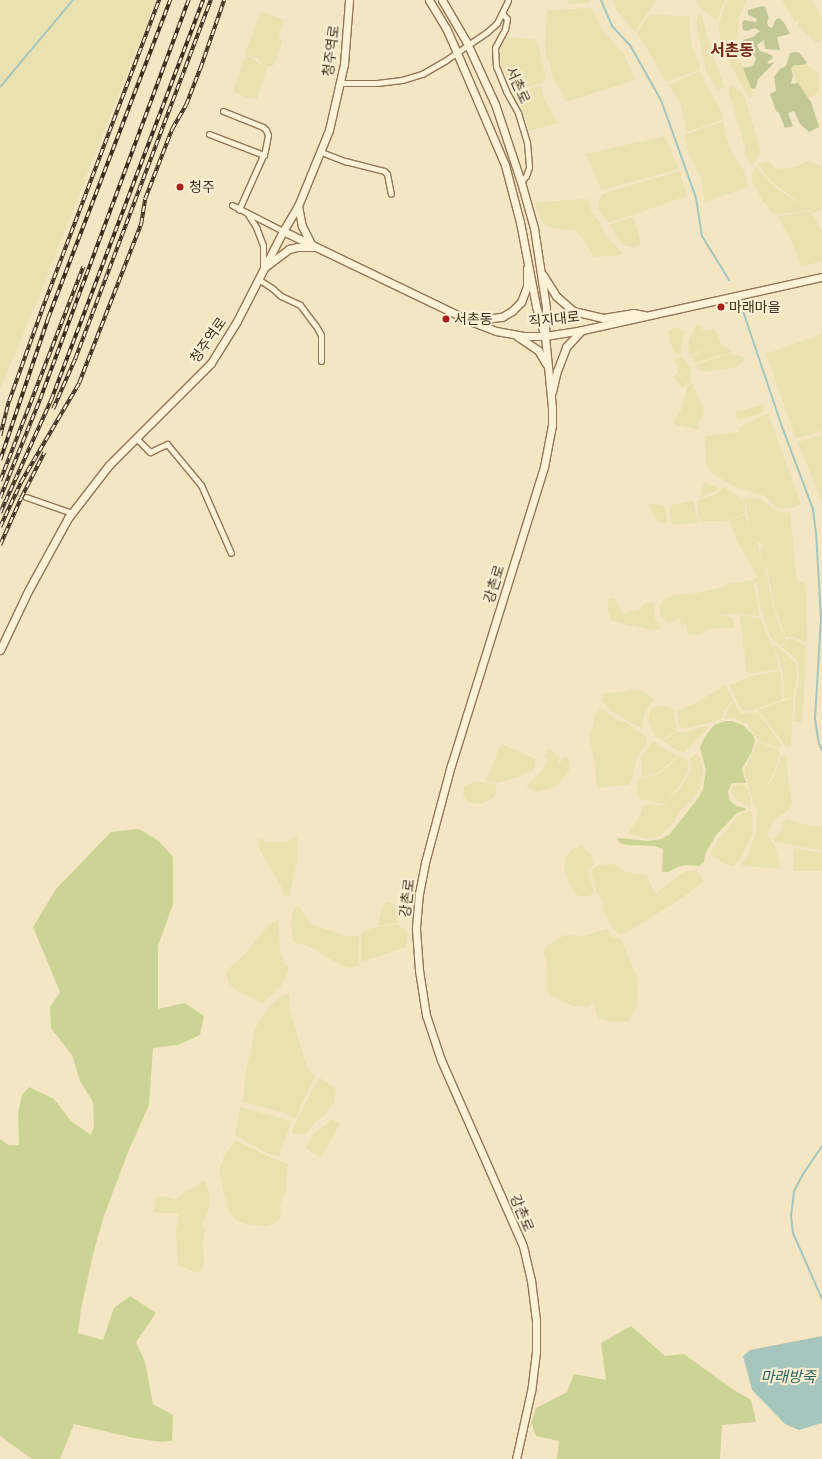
<!DOCTYPE html>
<meta charset="utf-8">
<style>
body{margin:0}
#map{position:relative;width:822px;height:1459px;overflow:hidden;background:#f4e6c3;font-family:Merriweather,"Noto Sans KR",serif}
div>[style]{position:absolute}
.farmland>*{inset:0;background:#eae1b0}
.green>*{inset:0;background:#ccd495}
.cemetery>*{inset:0;background:#c1c895}
.water>*{inset:0;background:#a6c6bd}
.stream>*{height:2px;margin:-1px;padding:0 1px;transform-origin:1px;border-radius:1px;background:#a6c6bd}
.street-tunnel>*{height:5px;margin-top:-2.5px;transform-origin:0;background:repeating-linear-gradient(90deg,#d0c1a2 0 5px,transparent 0 7.5px)}
.roads{filter:drop-shadow(1px 0 #917657) drop-shadow(-1px 0 #917657) drop-shadow(0 1px #917657) drop-shadow(0 -1px #917657)}
.street>*{height:5px;margin:-2.5px;padding:0 2.5px;transform-origin:2.5px;border-radius:2.5px;background:#fdf2d8}
.secondary>*{height:7px;margin:-3.5px;padding:0 3.5px;transform-origin:3.5px;border-radius:3.5px;background:#fdf2d8}
.rail>*{height:3.5px;margin-top:-1.75px;transform-origin:0;background:repeating-linear-gradient(90deg,#faefd4 0 6px,#3f2e1d 0 12px);box-sizing:border-box;border-block:1px solid #3f2e1d}
.dots>*{width:11px;height:11px;translate:-50% -50%;box-sizing:border-box;border:2px solid #faefd4;border-radius:50%}
span{translate:-50% -50%;white-space:nowrap;text-align:center;line-height:1.15;-webkit-text-stroke:4px #faefd4;paint-order:stroke}
.street-label{font-size:14px;color:#3f2e1d}
.poi-label{font-size:14px;color:#3f2e1d}
.left{translate:0 -50%;text-align:left}
.water-label{font-size:15px;color:#2a615e;font-style:italic}
.quarter-label{font-size:16px;color:#712a17;font-weight:700}
</style>
<div id="map">
<div class="farmland">
<i style="clip-path:polygon(0 0,156px 0,37px 301px,0 389px)"></i>
<i style="clip-path:polygon(568px 0,589px 0,589px 3px,568px 4px)"></i>
<i style="clip-path:polygon(613px 0,656px 0,635px 32px,616px 10px)"></i>
<i style="clip-path:polygon(697px 0,725px 0,717px 21px,698px 6px)"></i>
<i style="clip-path:polygon(727px 0,747px 0,738px 19px,738px 34px,736px 38px,742px 48px,738px 59px,746px 71px,754px 96px,749px 98px,724px 53px,720px 39px,719px 23px)"></i>
<i style="clip-path:polygon(782px 0,811px 0,822px 17px,822px 39px,816px 43px,797px 25px,799px 23px,798px 20px,795px 22px)"></i>
<i style="clip-path:polygon(590px 8px,593px 10px,601px 29px,624px 54px,635px 80px,566px 102px,560px 89px,553px 79px,549px 60px,546px 57px,545px 41px,547px 10px)"></i>
<i style="clip-path:polygon(263px 12px,284px 20px,279px 35px,282px 42px,274px 65px,270px 67px,263px 65px,257px 58px,245px 55px,260px 13px)"></i>
<i style="clip-path:polygon(652px 15px,689px 16px,689px 29px,692px 47px,700px 66px,699px 70px,669px 81px,666px 81px,638px 34px,638px 31px,647px 17px)"></i>
<i style="clip-path:polygon(699px 15px,702px 16px,712px 53px,725px 88px,717px 90px,706px 71px,697px 28px,697px 18px)"></i>
<i style="clip-path:polygon(502px 36px,537px 40px,546px 77px,543px 83px,512px 90px,501px 63px,499px 40px)"></i>
<i style="clip-path:polygon(249px 56px,267px 68px,257px 99px,247px 98px,233px 91px,245px 57px)"></i>
<i style="clip-path:polygon(805px 64px,818px 73px,819px 88px,815px 95px,809px 98px,795px 80px,796px 78px,791px 68px,794px 65px)"></i>
<i style="clip-path:polygon(699px 71px,719px 107px,723px 118px,717px 122px,687px 132px,680px 102px,668px 85px)"></i>
<i style="clip-path:polygon(541px 86px,544px 99px,558px 123px,529px 131px,523px 112px,514px 97px,515px 92px)"></i>
<i style="clip-path:polygon(732px 86px,740px 90px,745px 98px,761px 152px,751px 167px,744px 152px,746px 150px,728px 90px)"></i>
<i style="clip-path:polygon(723px 121px,726px 136px,732px 152px,744px 171px,748px 187px,705px 202px,700px 176px,689px 155px,684px 135px)"></i>
<i style="clip-path:polygon(665px 136px,679px 169px,601px 190px,586px 154px)"></i>
<i style="clip-path:polygon(810px 160px,822px 167px,822px 209px,813px 213px,771px 181px,757px 164px,769px 161px,773px 167px,777px 169px,795px 167px)"></i>
<i style="clip-path:polygon(755px 166px,776px 188px,809px 210px,783px 214px,773px 214px,763px 201px,752px 181px,752px 175px)"></i>
<i style="clip-path:polygon(680px 171px,687px 196px,609px 223px,598px 209px,598px 204px,602px 194px)"></i>
<i style="clip-path:polygon(588px 199px,592px 213px,600px 223px,607px 237px,622px 253px,621px 255px,594px 257px,583px 238px,575px 231px,552px 228px,542px 222px,535px 202px)"></i>
<i style="clip-path:polygon(809px 211px,814px 217px,822px 231px,822px 261px,801px 267px,794px 246px,780px 220px,779px 216px)"></i>
<i style="clip-path:polygon(634px 217px,641px 244px,635px 248px,625px 246px,616px 236px,610px 224px)"></i>
<i style="clip-path:polygon(699px 324px,701px 328px,703px 330px,715px 329px,721px 344px,690px 355px,688px 347px,689px 340px,695px 327px)"></i>
<i style="clip-path:polygon(673px 328px,682px 329px,685px 332px,680px 356px,674px 351px,670px 343px,668px 332px)"></i>
<i style="clip-path:polygon(822px 334px,822px 431px,796px 439px,766px 354px)"></i>
<i style="clip-path:polygon(722px 344px,732px 352px,695px 363px,691px 356px)"></i>
<i style="clip-path:polygon(731px 353px,744px 357px,745px 359px,738px 367px,703px 372px,695px 365px)"></i>
<i style="clip-path:polygon(678px 357px,683px 358px,691px 369px,691px 382px,688px 384px,677px 372px,679px 368px,674px 360px)"></i>
<i style="clip-path:polygon(677px 374px,688px 384px,682px 388px,673px 377px)"></i>
<i style="clip-path:polygon(692px 383px,705px 411px,699px 422px,699px 430px,676px 425px,673px 422px,681px 410px,687px 387px)"></i>
<i style="clip-path:polygon(763px 404px,764px 410px,762px 413px,740px 420px,736px 417px,737px 410px,741px 411px)"></i>
<i style="clip-path:polygon(768px 413px,800px 501px,800px 505px,792px 508px,780px 509px,774px 506px,765px 496px,735px 487px,712px 473px,706px 464px,705px 436px,738px 432px,740px 433px,744px 449px,740px 432px,738px 428px)"></i>
<i style="clip-path:polygon(822px 435px,822px 503px,798px 442px)"></i>
<i style="clip-path:polygon(704px 482px,715px 486px,719px 490px,700px 497px)"></i>
<i style="clip-path:polygon(723px 487px,739px 497px,745px 505px,745px 514px,725px 521px,699px 521px,697px 501px,718px 493px)"></i>
<i style="clip-path:polygon(742px 498px,761px 499px,777px 511px,783px 513px,790px 512px,797px 583px,803px 582px,806px 586px,807px 643px,793px 637px,787px 637px,784px 633px,775px 609px,767px 568px,761px 556px,761px 547px,765px 546px,756px 541px,759px 547px,760px 555px,765px 565px,773px 608px,780px 628px,786px 638px,786px 642px,780px 645px,771px 638px,760px 605px,757px 583px,754px 582px,753px 579px,757px 577px,754px 570px,737px 541px,730px 522px,730px 520px,745px 515px,749px 526px,746px 506px)"></i>
<i style="clip-path:polygon(693px 500px,698px 523px,672px 525px,669px 509px,672px 505px)"></i>
<i style="clip-path:polygon(650px 503px,665px 506px,667px 522px,662px 523px,657px 520px,649px 506px)"></i>
<i style="clip-path:polygon(753px 580px,759px 616px,738px 614px,717px 615px,733px 618px,734px 626px,732px 628px,710px 629px,697px 635px,690px 635px,687px 632px,687px 624px,680px 625px,679px 622px,683px 617px,668px 623px,660px 615px,659px 607px,666px 597px,688px 593px,689px 595px,719px 588px,727px 584px)"></i>
<i style="clip-path:polygon(611px 598px,616px 601px,623px 614px,630px 611px,638px 610px,646px 603px,654px 602px,654px 614px,656px 621px,661px 625px,660px 629px,651px 630px,612px 621px,608px 609px,608px 600px)"></i>
<i style="clip-path:polygon(739px 615px,760px 618px,777px 658px,778px 669px,754px 673px,746px 672px,745px 656px)"></i>
<i style="clip-path:polygon(788px 638px,794px 639px,806px 646px,804px 699px,802px 722px,794px 722px,796px 693px,799px 675px,798px 662px,794px 657px,780px 646px,786px 644px)"></i>
<i style="clip-path:polygon(776px 645px,796px 663px,798px 674px,793px 697px,784px 699px,783px 673px,779px 659px,773px 646px)"></i>
<i style="clip-path:polygon(779px 671px,781px 674px,783px 699px,751px 711px,741px 710px,730px 685px,751px 676px)"></i>
<i style="clip-path:polygon(726px 685px,733px 700px,724px 710px,722px 719px,689px 728px,680px 728px,677px 710px,694px 704px)"></i>
<i style="clip-path:polygon(631px 689px,645px 692px,654px 699px,644px 715px,643px 727px,641px 728px,612px 712px,601px 701px,604px 693px,623px 692px)"></i>
<i style="clip-path:polygon(791px 698px,793px 699px,793px 704px,791px 747px,786px 747px,784px 746px,782px 741px,758px 710px)"></i>
<i style="clip-path:polygon(734px 702px,741px 714px,758px 712px,782px 746px,778px 748px,759px 741px,746px 723px,732px 718px,724px 719px,730px 705px)"></i>
<i style="clip-path:polygon(662px 705px,673px 709px,676px 731px,662px 740px,655px 736px,648px 721px,649px 714px,652px 708px)"></i>
<i style="clip-path:polygon(601px 708px,619px 721px,626px 722px,647px 738px,647px 743px,637px 757px,633px 776px,630px 784px,627px 785px,597px 788px,595px 765px,589px 736px,594px 724px,594px 715px)"></i>
<i style="clip-path:polygon(706px 726px,709px 727px,685px 752px,678px 751px,663px 741px,676px 732px,685px 732px)"></i>
<i style="clip-path:polygon(653px 741px,677px 756px,660px 772px,643px 777px,641px 776px,642px 769px,641px 757px)"></i>
<i style="clip-path:polygon(758px 742px,780px 750px,776px 768px,765px 789px,774px 777px,781px 757px,784px 756px,787px 758px,787px 769px,792px 803px,789px 810px,774px 820px,767px 836px,775px 846px,781px 869px,743px 866px,741px 863px,747px 857px,756px 833px,757px 809px,754px 805px,744px 770px)"></i>
<i style="clip-path:polygon(501px 744px,536px 759px,534px 770px,519px 777px,497px 783px,486px 781px)"></i>
<i style="clip-path:polygon(549px 749px,560px 758px,557px 763px,559px 764px,565px 756px,568px 758px,570px 762px,569px 771px,558px 784px,551px 788px,536px 792px,526px 786px,539px 774px,548px 762px,544px 755px)"></i>
<i style="clip-path:polygon(695px 754px,701px 758px,703px 773px,701px 786px,691px 801px,680px 811px,672px 824px,660px 836px,646px 839px,628px 833px,640px 816px,643px 806px,647px 804px,660px 806px,665px 804px,682px 786px,691px 769px,690px 759px)"></i>
<i style="clip-path:polygon(679px 756px,688px 761px,689px 768px,680px 785px,667px 801px,662px 804px,640px 799px,636px 791px,639px 779px,660px 774px)"></i>
<i style="clip-path:polygon(475px 781px,495px 784px,497px 790px,494px 797px,481px 804px,471px 803px,466px 799px,463px 795px,464px 787px)"></i>
<i style="clip-path:polygon(744px 784px,749px 791px,751px 804px,749px 806px,737px 801px,731px 793px,732px 786px)"></i>
<i style="clip-path:polygon(752px 811px,753px 834px,739px 861px,733px 866px,725px 864px,710px 854px,718px 840px,737px 817px,743px 813px)"></i>
<i style="clip-path:polygon(788px 819px,802px 824px,816px 826px,822px 825px,822px 850px,775px 842px,774px 838px,781px 831px,783px 822px)"></i>
<i style="clip-path:polygon(297px 835px,298px 858px,289px 897px,284px 896px,282px 888px,260px 850px,257px 838px,268px 842px,284px 842px,293px 839px)"></i>
<i style="clip-path:polygon(581px 845px,591px 855px,594px 865px,588px 870px,594px 893px,589px 896px,579px 896px,574px 893px,566px 877px,564px 865px,565px 858px,574px 847px,578px 849px)"></i>
<i style="clip-path:polygon(794px 848px,822px 853px,822px 871px,793px 871px)"></i>
<i style="clip-path:polygon(614px 864px,626px 872px,647px 875px,653px 890px,663px 898px,658px 891px,684px 872px,695px 870px,699px 873px,704px 882px,679px 900px,628px 932px,620px 934px,613px 929px,601px 906px,604px 904px,603px 901px,597px 893px,591px 871px,596px 866px)"></i>
<i style="clip-path:polygon(388px 902px,395px 907px,398px 923px,377px 926px,383px 905px)"></i>
<i style="clip-path:polygon(297px 906px,299px 906px,310px 923px,315px 926px,348px 936px,359px 936px,358px 966px,351px 968px,342px 966px,308px 946px,293px 942px,291px 922px,293px 912px)"></i>
<i style="clip-path:polygon(278px 919px,280px 948px,285px 965px,289px 966px,289px 969px,281px 986px,263px 1003px,237px 991px,229px 984px,226px 974px,228px 969px,242px 957px,268px 926px)"></i>
<i style="clip-path:polygon(399px 924px,400px 928px,402px 927px,408px 933px,406px 947px,361px 962px,361px 933px,372px 928px)"></i>
<i style="clip-path:polygon(608px 928px,610px 936px,621px 939px,637px 977px,637px 1005px,629px 1021px,613px 1022px,598px 1018px,593px 1002px,588px 1007px,573px 1006px,550px 996px,546px 988px,547px 962px,543px 951px,549px 944px,565px 935px,585px 936px)"></i>
<i style="clip-path:polygon(289px 994px,290px 1010px,305px 1061px,309px 1070px,316px 1077px,313px 1080px,295px 1119px,285px 1113px,243px 1102px,245px 1077px,255px 1029px,263px 1015px,271px 1005px,281px 996px)"></i>
<i style="clip-path:polygon(320px 1078px,336px 1088px,334px 1102px,325px 1115px,315px 1122px,305px 1135px,293px 1134px,292px 1130px,317px 1081px)"></i>
<i style="clip-path:polygon(240px 1107px,291px 1121px,279px 1157px,266px 1153px,235px 1135px)"></i>
<i style="clip-path:polygon(331px 1119px,340px 1123px,339px 1126px,321px 1158px,306px 1148px,314px 1133px,327px 1124px)"></i>
<i style="clip-path:polygon(235px 1140px,274px 1159px,288px 1164px,286px 1179px,287px 1188px,284px 1196px,282px 1197px,280px 1207px,281px 1217px,275px 1223px,264px 1226px,247px 1224px,238px 1221px,229px 1213px,219px 1172px,221px 1162px,223px 1163px,223px 1158px)"></i>
<i style="clip-path:polygon(204px 1180px,209px 1192px,210px 1205px,202px 1226px,205px 1227px,203px 1241px,204px 1260px,202px 1270px,198px 1273px,178px 1265px,176px 1231px,179px 1214px,175px 1213px,156px 1213px,153px 1211px,154px 1208px,156px 1198px,163px 1196px,176px 1200px,185px 1191px,195px 1187px)"></i>
</div>
<div class="green">
<i style="clip-path:polygon(726px 721px,732px 721px,743px 725px,753px 735px,755px 741px,751px 753px,742px 769px,746px 783px,733px 783px,731px 784px,728px 792px,730px 801px,736px 806px,745px 808px,746px 810px,737px 813px,717px 834px,705px 854px,704px 862px,699px 866px,685px 865px,678px 867px,668px 872px,662px 872px,663px 849px,654px 846px,627px 845px,620px 843px,617px 839px,619px 838px,648px 841px,661px 839px,669px 835px,699px 797px,703px 789px,706px 770px,700px 748px,704px 738px,714px 725px)"></i>
<i style="clip-path:polygon(139px 829px,159px 841px,173px 857px,173px 904px,158px 946px,158px 1009px,185px 1003px,204px 1016px,200px 1035px,178px 1045px,153px 1048px,149px 1105px,128px 1152px,104px 1216px,93px 1254px,81px 1309px,78px 1333px,103px 1340px,114px 1308px,130px 1296px,156px 1313px,136px 1342px,145px 1362px,153px 1404px,173px 1415px,172px 1441px,161px 1442px,134px 1438px,74px 1424px,60px 1459px,32px 1459px,0 1436px,0 1139px,9px 1145px,19px 1145px,18px 1113px,22px 1095px,29px 1087px,54px 1099px,71px 1121px,91px 1135px,94px 1127px,93px 1102px,80px 1081px,72px 1055px,51px 1028px,50px 1007px,60px 992px,33px 927px,56px 889px,111px 832px)"></i>
<i style="clip-path:polygon(631px 1326px,665px 1356px,684px 1354px,731px 1388px,751px 1400px,756px 1422px,722px 1425px,720px 1459px,557px 1459px,559px 1441px,536px 1436px,531px 1423px,536px 1408px,567px 1392px,574px 1374px,606px 1380px,601px 1343px)"></i>
</div>
<div class="cemetery">
<i style="clip-path:polygon(762px 6px,765px 7px,769px 18px,767px 22px,768px 26px,772px 28px,776px 19px,780px 18px,785px 24px,790px 34px,777px 37px,780px 50px,765px 49px,764px 40px,757px 45px,760px 51px,772px 55px,773px 58px,767px 62px,769px 64px,773px 62px,774px 63px,758px 79px,756px 87px,754px 89px,751px 88px,743px 68px,753px 66px,756px 58px,752px 53px,748px 54px,743px 40px,753px 37px,760px 31px,755px 28px,747px 31px,743px 30px,742px 23px,744px 20px,756px 22px,757px 19px,748px 15px,748px 10px)"></i>
<i style="clip-path:polygon(795px 52px,800px 53px,807px 63px,802px 65px,794px 65px,791px 68px,793px 75px,791px 84px,798px 83px,811px 102px,819px 127px,809px 132px,800px 124px,794px 111px,788px 113px,793px 126px,785px 128px,779px 113px,776px 111px,770px 94px,776px 91px,774px 77px,780px 69px,786px 66px,790px 53px)"></i>
</div>
<div class="water">
<i style="clip-path:polygon(822px 1336px,822px 1423px,799px 1430px,785px 1424px,752px 1390px,743px 1356px,750px 1350px)"></i>
</div>
<div class="stream">
<i style="left:601px;top:0;width:28px;rotate:67deg"></i>
<i style="left:612px;top:26px;width:26px;rotate:47deg"></i>
<i style="left:630px;top:45px;width:63px;rotate:60.6deg"></i>
<i style="left:661px;top:100px;width:104px;rotate:70.3deg"></i>
<i style="left:696px;top:198px;width:38px;rotate:81deg"></i>
<i style="left:702px;top:236px;width:52px;rotate:58.5deg"></i>
<i style="left:0;top:87px;width:114px;rotate:-50deg"></i>
<i style="left:743px;top:311px;width:119px;rotate:71.4deg"></i>
<i style="left:781px;top:424px;width:91px;rotate:69.4deg"></i>
<i style="left:813px;top:509px;width:23px;rotate:83deg"></i>
<i style="left:816px;top:532px;width:86px;rotate:86.7deg"></i>
<i style="left:821px;top:618px;width:101px;rotate:93.4deg"></i>
<i style="left:815px;top:719px;width:25px;rotate:81deg"></i>
<i style="left:819px;top:744px;width:7px;rotate:63deg"></i>
<i style="left:822px;top:1146px;width:34px;rotate:124deg"></i>
<i style="left:803px;top:1174px;width:20px;rotate:117deg"></i>
<i style="left:794px;top:1192px;width:23px;rotate:97deg"></i>
<i style="left:791px;top:1215px;width:18px;rotate:84deg"></i>
<i style="left:793px;top:1233px;width:72px;rotate:66.3deg"></i>
</div>
<div class="street-tunnel">
<i style="left:0;top:488px;width:28px;rotate:19deg"></i>
</div>
<div class="roads">
<div class="street">
<i style="left:503px;top:14px;width:6px;rotate:51deg"></i>
<i style="left:507px;top:19px;width:10px;rotate:101deg"></i>
<i style="left:505px;top:29px;width:21px;rotate:118deg"></i>
<i style="left:495px;top:48px;width:18px;rotate:87deg"></i>
<i style="left:496px;top:66px;width:27px;rotate:68deg"></i>
<i style="left:506px;top:91px;width:25px;rotate:61deg"></i>
<i style="left:518px;top:113px;width:31px;rotate:73deg"></i>
<i style="left:527px;top:143px;width:24px;rotate:85deg"></i>
<i style="left:529px;top:167px;width:9px;rotate:108deg"></i>
<i style="left:526px;top:176px;width:8px;rotate:130deg"></i>
<i style="left:340px;top:83px;width:37px"></i>
<i style="left:377px;top:83px;width:25px;rotate:-7deg"></i>
<i style="left:402px;top:80px;width:21px;rotate:-17deg"></i>
<i style="left:422px;top:74px;width:28px;rotate:-30deg"></i>
<i style="left:446px;top:60px;width:50px;rotate:-34.3deg"></i>
<i style="left:487px;top:32px;width:13px;rotate:-42deg"></i>
<i style="left:497px;top:23px;width:25px;rotate:-64deg"></i>
<i style="left:223px;top:111px;width:43px;rotate:21.8deg"></i>
<i style="left:263px;top:127px;width:4px;rotate:45deg"></i>
<i style="left:266px;top:130px;width:5px;rotate:68deg"></i>
<i style="left:268px;top:135px;width:16px;rotate:101deg"></i>
<i style="left:265px;top:151px;width:64px;rotate:114.1deg"></i>
<i style="left:209px;top:134px;width:59px;rotate:20.9deg"></i>
<i style="left:321px;top:152px;width:26px;rotate:21deg"></i>
<i style="left:345px;top:161px;width:40px;rotate:14.4deg"></i>
<i style="left:384px;top:171px;width:4px;rotate:45deg"></i>
<i style="left:387px;top:174px;width:20px;rotate:79deg"></i>
<i style="left:232px;top:205px;width:57px;rotate:27deg"></i>
<i style="left:247px;top:213px;width:17px;rotate:57deg"></i>
<i style="left:256px;top:227px;width:19px;rotate:69deg"></i>
<i style="left:263px;top:245px;width:23px;rotate:90deg"></i>
<i style="left:258px;top:279px;width:17px;rotate:33deg"></i>
<i style="left:272px;top:288px;width:12px;rotate:42deg"></i>
<i style="left:281px;top:296px;width:21px;rotate:25deg"></i>
<i style="left:300px;top:305px;width:26px;rotate:53deg"></i>
<i style="left:316px;top:326px;width:10px;rotate:61deg"></i>
<i style="left:321px;top:335px;width:26px;rotate:90deg"></i>
<i style="left:136px;top:438px;width:20px;rotate:45deg"></i>
<i style="left:150px;top:452px;width:19px;rotate:-25deg"></i>
<i style="left:167px;top:444px;width:53px;rotate:50.3deg"></i>
<i style="left:201px;top:485px;width:74px;rotate:66.2deg"></i>
<i style="left:26px;top:497px;width:49px;rotate:19.2deg"></i>
</div>
<div class="secondary">
<i style="left:429px;top:0;width:33px;rotate:59deg"></i>
<i style="left:446px;top:28px;width:27px;rotate:66deg"></i>
<i style="left:457px;top:53px;width:122px;rotate:66.8deg"></i>
<i style="left:505px;top:165px;width:59px;rotate:75.3deg"></i>
<i style="left:520px;top:222px;width:86px;rotate:79.2deg"></i>
<i style="left:536px;top:306px;width:25px;rotate:74deg"></i>
<i style="left:442px;top:0;width:48px;rotate:59.7deg"></i>
<i style="left:466px;top:41px;width:69px;rotate:65.3deg"></i>
<i style="left:495px;top:104px;width:82px;rotate:71.6deg"></i>
<i style="left:521px;top:182px;width:48px;rotate:74.2deg"></i>
<i style="left:534px;top:228px;width:80px;rotate:81.4deg"></i>
<i style="left:546px;top:307px;width:29px;rotate:92deg"></i>
<i style="left:545px;top:336px;width:71px;rotate:84.4deg"></i>
<i style="left:552px;top:407px;width:18px;rotate:90deg"></i>
<i style="left:552px;top:425px;width:43px;rotate:100.8deg"></i>
<i style="left:544px;top:467px;width:312px;rotate:107.3deg"></i>
<i style="left:451px;top:765px;width:101px;rotate:104.9deg"></i>
<i style="left:425px;top:863px;width:31px;rotate:101deg"></i>
<i style="left:419px;top:893px;width:36px;rotate:95deg"></i>
<i style="left:416px;top:929px;width:41px;rotate:85.8deg"></i>
<i style="left:419px;top:970px;width:46px;rotate:81.2deg"></i>
<i style="left:426px;top:1015px;width:47px;rotate:71.6deg"></i>
<i style="left:441px;top:1060px;width:203px;rotate:66.2deg"></i>
<i style="left:523px;top:1246px;width:35px;rotate:77deg"></i>
<i style="left:531px;top:1280px;width:39px;rotate:83deg"></i>
<i style="left:536px;top:1319px;width:33px;rotate:90deg"></i>
<i style="left:536px;top:1352px;width:39px;rotate:97deg"></i>
<i style="left:531px;top:1391px;width:70px;rotate:102.4deg"></i>
<i style="left:298px;top:206px;width:20px;rotate:79deg"></i>
<i style="left:302px;top:226px;width:20px;rotate:63deg"></i>
<i style="left:283px;top:231px;width:208px;rotate:25.7deg"></i>
<i style="left:470px;top:321px;width:28px;rotate:21deg"></i>
<i style="left:496px;top:331px;width:28px;rotate:10deg"></i>
<i style="left:524px;top:336px;width:21px"></i>
<i style="left:545px;top:336px;width:33px;rotate:-9deg"></i>
<i style="left:578px;top:331px;width:250px;rotate:-12.5deg"></i>
<i style="left:265px;top:267px;width:30px;rotate:-37deg"></i>
<i style="left:289px;top:249px;width:8px;rotate:-14deg"></i>
<i style="left:297px;top:247px;width:17px"></i>
<i style="left:543px;top:275px;width:25px;rotate:58deg"></i>
<i style="left:556px;top:296px;width:23px;rotate:41deg"></i>
<i style="left:573px;top:311px;width:31px;rotate:13deg"></i>
<i style="left:603px;top:318px;width:30px;rotate:-9deg"></i>
<i style="left:633px;top:313px;width:11px;rotate:10deg"></i>
<i style="left:472px;top:321px;width:30px;rotate:-8deg"></i>
<i style="left:502px;top:317px;width:12px;rotate:-31deg"></i>
<i style="left:512px;top:311px;width:13px;rotate:-45deg"></i>
<i style="left:521px;top:302px;width:17px;rotate:-69deg"></i>
<i style="left:527px;top:286px;width:18px;rotate:-90deg"></i>
<i style="left:517px;top:336px;width:25px;rotate:34deg"></i>
<i style="left:538px;top:350px;width:16px;rotate:60deg"></i>
<i style="left:552px;top:392px;width:22px;rotate:-77deg"></i>
<i style="left:557px;top:371px;width:26px;rotate:-69deg"></i>
<i style="left:566px;top:347px;width:23px;rotate:-47deg"></i>
<i style="left:0;top:650px;width:65px;rotate:-64.6deg"></i>
<i style="left:28px;top:591px;width:83px;rotate:-61.3deg"></i>
<i style="left:68px;top:518px;width:67px;rotate:-52.3deg"></i>
<i style="left:109px;top:465px;width:144px;rotate:-45deg"></i>
<i style="left:211px;top:363px;width:49px;rotate:-58.2deg"></i>
<i style="left:237px;top:321px;width:101px;rotate:-62.9deg"></i>
<i style="left:283px;top:231px;width:29px;rotate:-59deg"></i>
<i style="left:298px;top:206px;width:82px;rotate:-67.8deg"></i>
<i style="left:329px;top:130px;width:68px;rotate:-77.2deg"></i>
<i style="left:344px;top:64px;width:64px;rotate:-85.5deg"></i>
</div>
</div>
<div class="rail">
<i style="left:53px;top:409px;width:55px;rotate:-66.3deg"></i>
<i style="left:75px;top:359px;width:384px;rotate:-69.3deg"></i>
<i style="left:0;top:436px;width:36px;rotate:-76deg"></i>
<i style="left:9px;top:401px;width:95px;rotate:-70.2deg"></i>
<i style="left:41px;top:312px;width:334px;rotate:-69.3deg"></i>
<i style="left:0;top:460px;width:150px;rotate:-71.3deg"></i>
<i style="left:48px;top:318px;width:341px;rotate:-69deg"></i>
<i style="left:0;top:481px;width:230px;rotate:-68.8deg"></i>
<i style="left:0;top:498px;width:107px;rotate:-68deg"></i>
<i style="left:40px;top:399px;width:426px;rotate:-69.6deg"></i>
<i style="left:0;top:513px;width:124px;rotate:-65.7deg"></i>
<i style="left:51px;top:400px;width:428px;rotate:-69.2deg"></i>
<i style="left:0;top:527px;width:50px;rotate:-65deg"></i>
<i style="left:21px;top:482px;width:115px;rotate:-59.6deg"></i>
<i style="left:79px;top:383px;width:171px;rotate:-68.7deg"></i>
<i style="left:141px;top:224px;width:25px;rotate:-81deg"></i>
<i style="left:145px;top:199px;width:75px;rotate:-68.9deg"></i>
<i style="left:172px;top:129px;width:28px;rotate:-60deg"></i>
<i style="left:186px;top:105px;width:39px;rotate:-69deg"></i>
<i style="left:200px;top:69px;width:73px;rotate:-70.8deg"></i>
<i style="left:0;top:545px;width:51px;rotate:-65.9deg"></i>
<i style="left:21px;top:498px;width:51px;rotate:-62.9deg"></i>
</div>
<div class="dots">
<i style="left:180px;top:187px;background:#a81f1f"></i>
<i style="left:721px;top:307px;background:#a81f1f"></i>
<i style="left:446px;top:319px;background:#a81f1f"></i>
</div>
<div class="street-label">
<span style="left:331px;top:51px;rotate:-83deg">청주역로</span>
<span style="left:518px;top:85px;rotate:66deg">서촌로</span>
<span style="left:554px;top:319px;rotate:-6deg">직지대로</span>
<span style="left:208px;top:340px;rotate:-55deg">청주역로</span>
<span style="left:494px;top:584px;rotate:-73deg">강촌로</span>
<span style="left:407px;top:898px;rotate:-83deg">강촌로</span>
<span style="left:522px;top:1213px;rotate:67deg">강촌로</span>
</div>
<div class="poi-label">
<span class="left" style="left:189px;top:187px">청주</span>
<span class="left" style="left:729px;top:307px">마래마을</span>
<span class="left" style="left:454px;top:319px">서촌동</span>
</div>
<div class="water-label">
<span style="left:788px;top:1377px">마래방죽</span>
</div>
<div class="quarter-label">
<span style="left:732px;top:50px">서촌동</span>
</div>
</div>
